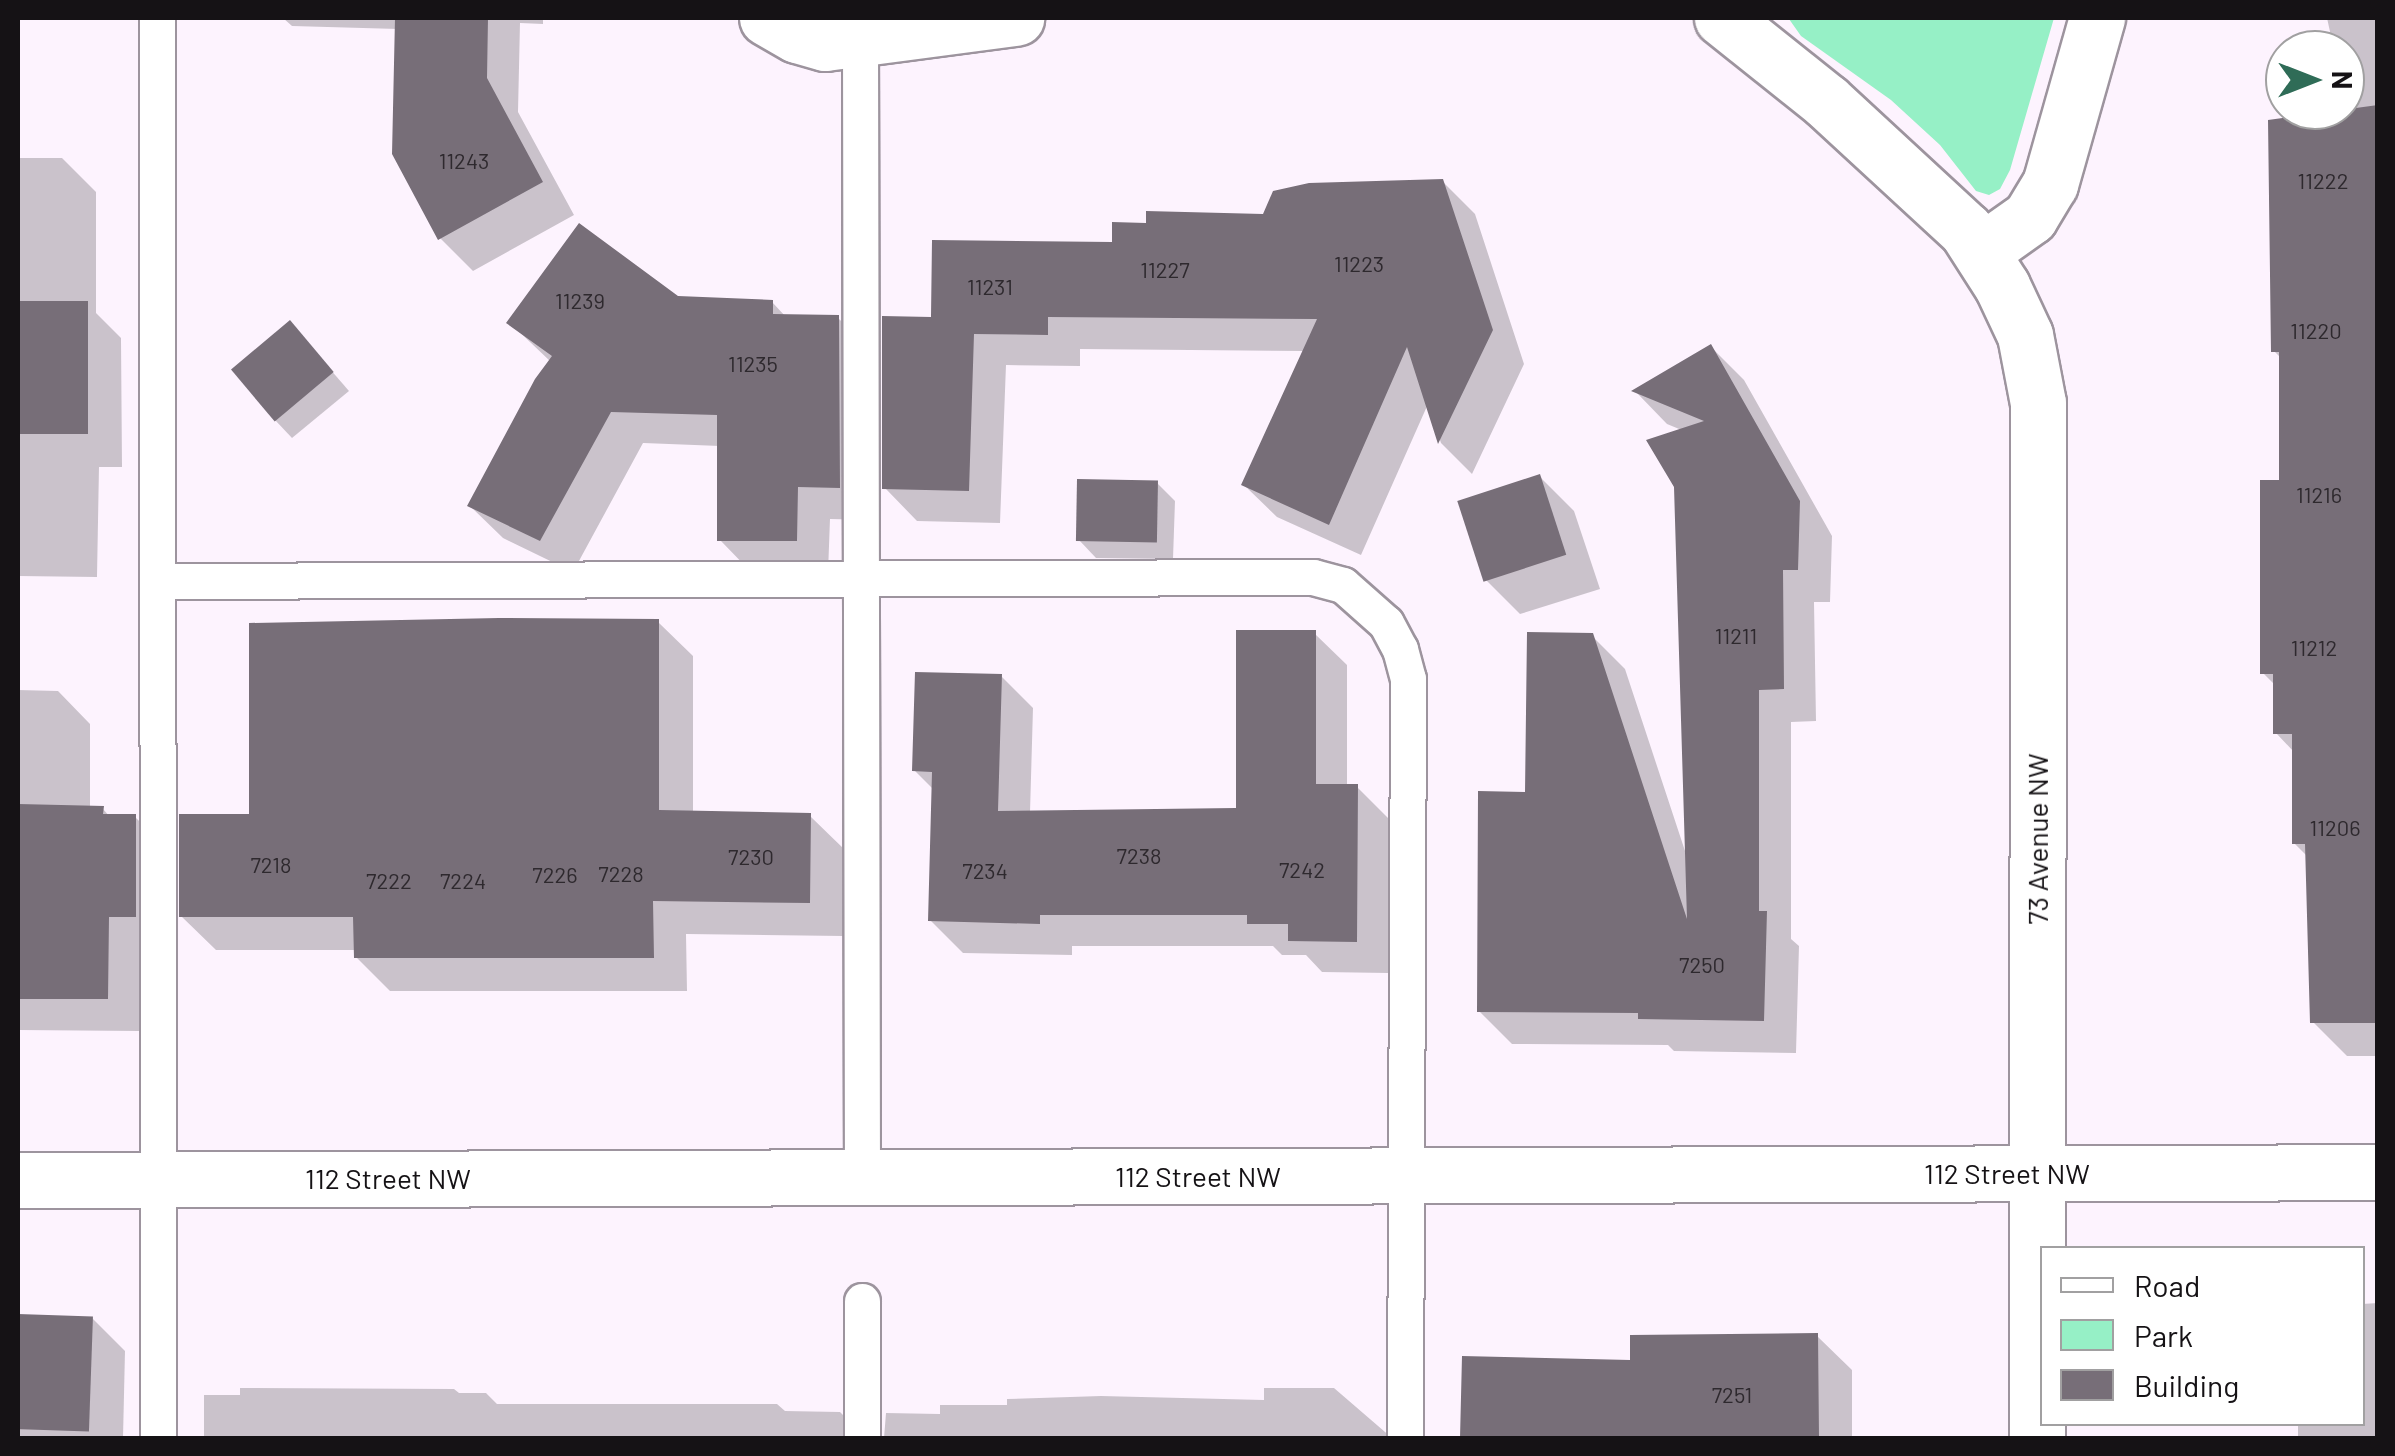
<!DOCTYPE html>
<style>
body{margin:0}
#map{position:relative;width:2395px;height:1456px;overflow:hidden;background:#fdf3fe;font-family:Barlow,sans-serif}
div>[style]{position:absolute}
.green>*{inset:0;background:#96f0c6}
.shadow>*{inset:0;background:#0003}
.building>*{inset:0;background:#776e78;transform-origin:0 0}
.roads{filter:drop-shadow(2px 0 #9d949e) drop-shadow(-2px 0 #9d949e) drop-shadow(0 2px #9d949e) drop-shadow(0 -2px #9d949e)}
.lane>*{height:35px;margin:-17.5px;padding:0 17.5px;transform-origin:17.5px;border-radius:17.5px;background:#fff}
.street>*{height:55px;margin:-27.5px;padding:0 27.5px;transform-origin:27.5px;border-radius:27.5px;background:#fff}
span{translate:-50% -50%;white-space:nowrap;text-align:center;line-height:1.15;-webkit-text-stroke:8px #fff;paint-order:stroke}
.number-label{font-size:22px;color:#2e292e}
.number-label span{-webkit-text-stroke-width:0}
.street-label{font-size:28px;color:#151215}
.frame{position:absolute;inset:0;border:20px solid #151215;pointer-events:none}
.legend{position:absolute;left:2040px;top:1246px;width:325px;height:180px;box-sizing:border-box;background:#fff;border:2px solid #a1a0a1;margin:0;padding:12px 18px;list-style:none;font-size:30px;color:#151215}
.legend li{display:flex;align-items:center;gap:20px;height:50px}
.legend b{width:50px;border:2px solid #a1a0a1}
.north{position:absolute;left:2265px;top:30px;width:100px;height:100px;box-sizing:border-box;background:#fff;border:2px solid #a1a0a1;border-radius:50%;rotate:90deg;font-size:28px;font-weight:700;line-height:40px;text-align:center;color:#151215}
.north::after{content:'';display:block;margin:auto;width:35px;height:45px;background:#2f6c57;clip-path:polygon(50% 0,100% 100%,50% 72%,0 100%)}
</style>
<div id="map">
<div class="green">
<i style="clip-path:polygon(2054px 18px,2010px 170px,2000px 189px,1989px 195px,1976px 191px,1940px 145px,1891px 100px,1801px 36px,1789px 19px)"></i>
</div>
<div class="shadow">
<i style="clip-path:polygon(283px 18px,543px 18px,543px 24px,520px 23px,518px 112px,574px 215px,473px 271px,440px 238px,398px 29px,292px 26px)"></i>
<i style="clip-path:polygon(2327px 18px,2378px 18px,2378px 1056px,2347px 1056px,2313px 1022px,2308px 857px,2294px 843px,2294px 752px,2276px 733px,2276px 686px,2263px 673px,2281px 501px,2281px 358px,2274px 351px,2348px 112px,2345px 50px,2334px 50px)"></i>
<i style="clip-path:polygon(18px 158px,62px 158px,96px 192px,96px 313px,121px 338px,122px 467px,99px 467px,97px 577px,18px 576px)"></i>
<i style="clip-path:polygon(1442px 181px,1475px 214px,1524px 364px,1472px 474px,1441px 443px,1428px 404px,1361px 555px,1277px 517px,1244px 485px,1305px 351px,1080px 349px,1080px 366px,1006px 365px,1000px 523px,917px 521px,885px 488px,933px 320px,1114px 245px,1149px 225px,1265px 217px)"></i>
<i style="clip-path:polygon(677px 298px,772px 302px,786px 317px,838px 318px,871px 350px,871px 520px,830px 519px,828px 573px,752px 573px,720px 540px,720px 446px,643px 443px,573px 572px,503px 538px,470px 506px,551px 362px,509px 322px)"></i>
<i style="clip-path:polygon(290px 323px,349px 391px,292px 438px,275px 420px)"></i>
<i style="clip-path:polygon(1711px 347px,1744px 380px,1832px 536px,1830px 602px,1814px 602px,1816px 721px,1791px 722px,1791px 939px,1799px 946px,1796px 1053px,1674px 1051px,1668px 1045px,1512px 1044px,1479px 1011px,1527px 794px,1592px 636px,1625px 669px,1686px 854px,1684px 431px,1667px 424px,1636px 392px)"></i>
<i style="clip-path:polygon(1540px 477px,1574px 511px,1600px 589px,1520px 614px,1486px 580px)"></i>
<i style="clip-path:polygon(1157px 483px,1175px 501px,1173px 559px,1096px 558px,1079px 540px)"></i>
<i style="clip-path:polygon(658px 622px,693px 656px,693px 813px,810px 816px,845px 850px,843px 936px,686px 934px,687px 991px,390px 991px,356px 957px,356px 950px,216px 950px,181px 916px,252px 817px)"></i>
<i style="clip-path:polygon(1314px 633px,1347px 665px,1347px 786px,1357px 787px,1389px 819px,1388px 973px,1322px 972px,1306px 955px,1282px 955px,1273px 946px,1072px 946px,1072px 955px,963px 953px,930px 920px,934px 790px,914px 770px,1001px 676px,1033px 708px,1030px 813px,1239px 811px)"></i>
<i style="clip-path:polygon(18px 690px,58px 691px,90px 724px,90px 808px,103px 809px,110px 817px,135px 817px,168px 849px,141px 948px,139px 1031px,18px 1030px)"></i>
<i style="clip-path:polygon(2378px 1303px,2378px 1438px,2298px 1438px,2298px 1424px,2362px 1424px,2362px 1304px)"></i>
<i style="clip-path:polygon(18px 1317px,92px 1318px,125px 1351px,123px 1438px,18px 1438px)"></i>
<i style="clip-path:polygon(1817px 1336px,1852px 1370px,1852px 1438px,1463px 1438px,1465px 1358px,1633px 1363px)"></i>
<i style="clip-path:polygon(240px 1388px,454px 1389px,459px 1393px,486px 1393px,497px 1404px,777px 1404px,785px 1411px,840px 1412px,866px 1438px,204px 1438px,204px 1395px,240px 1395px)"></i>
<i style="clip-path:polygon(1264px 1388px,1334px 1388px,1392px 1438px,884px 1438px,886px 1413px,940px 1414px,940px 1405px,1007px 1405px,1007px 1399px,1101px 1396px,1264px 1400px)"></i>
</div>
<div class="building">
<i style="clip-path:polygon(395px 18px,488px 18px,487px 78px,543px 182px,438px 240px,392px 154px)"></i>
<i style="clip-path:polygon(2378px 105px,2378px 1023px,2310px 1023px,2305px 844px,2292px 844px,2292px 734px,2273px 734px,2273px 674px,2260px 674px,2260px 480px,2279px 480px,2279px 352px,2271px 352px,2268px 120px)"></i>
<i style="clip-path:polygon(1443px 179px,1493px 330px,1438px 444px,1407px 347px,1329px 525px,1241px 485px,1317px 319px,1048px 317px,1048px 335px,974px 334px,969px 491px,882px 489px,882px 316px,931px 317px,932px 240px,1112px 242px,1112px 222px,1146px 223px,1146px 211px,1263px 214px,1273px 191px,1309px 183px)"></i>
<i style="clip-path:polygon(579px 223px,678px 296px,773px 300px,773px 314px,839px 315px,840px 488px,798px 487px,797px 541px,717px 541px,717px 415px,611px 412px,540px 541px,467px 506px,535px 379px,552px 356px,506px 323px)"></i>
<i style="left:88px;top:301px;width:133px;height:70px;rotate:90deg"></i>
<i style="left:290px;top:320px;width:68px;height:77px;rotate:50deg"></i>
<i style="clip-path:polygon(1711px 344px,1800px 501px,1798px 570px,1783px 570px,1784px 689px,1759px 690px,1759px 911px,1767px 911px,1764px 1021px,1638px 1019px,1638px 1013px,1477px 1012px,1478px 791px,1525px 792px,1527px 632px,1593px 633px,1687px 919px,1674px 487px,1646px 440px,1704px 421px,1631px 391px)"></i>
<i style="left:1540px;top:474px;width:85px;height:87px;rotate:72deg"></i>
<i style="left:1077px;top:479px;width:81px;height:62px;rotate:1deg"></i>
<i style="clip-path:polygon(499px 618px,659px 619px,659px 810px,811px 813px,810px 903px,653px 901px,654px 958px,354px 958px,353px 917px,179px 917px,179px 814px,249px 814px,249px 623px)"></i>
<i style="clip-path:polygon(1236px 630px,1316px 630px,1316px 784px,1358px 784px,1357px 942px,1288px 941px,1288px 924px,1247px 924px,1247px 915px,1040px 915px,1040px 924px,928px 921px,932px 772px,912px 771px,915px 672px,1002px 674px,998px 811px,1236px 808px)"></i>
<i style="clip-path:polygon(18px 804px,104px 806px,103px 814px,136px 814px,136px 917px,109px 917px,108px 999px,19px 999px)"></i>
<i style="left:18px;top:1314px;width:75px;height:115px;rotate:2deg"></i>
<i style="clip-path:polygon(1818px 1333px,1819px 1438px,1460px 1438px,1462px 1356px,1630px 1360px,1630px 1335px)"></i>
</div>
<div class="roads">
<div class="lane">
<i style="left:157px;top:18px;width:1420px;rotate:89.96deg"></i>
<i style="left:860px;top:39px;width:1138px;rotate:89.9deg"></i>
<i style="left:158px;top:581px;width:1155px;rotate:-0.2deg"></i>
<i style="left:1313px;top:577px;width:31px;rotate:15deg"></i>
<i style="left:1343px;top:585px;width:57px;rotate:41.5deg"></i>
<i style="left:1386px;top:623px;width:30px;rotate:62deg"></i>
<i style="left:1400px;top:649px;width:31px;rotate:75deg"></i>
<i style="left:1408px;top:679px;width:759px;rotate:90.23deg"></i>
<i style="left:862px;top:1301px;width:137px;rotate:90deg"></i>
</div>
<div class="street">
<i style="left:767px;top:18px;width:34px;rotate:30deg"></i>
<i style="left:797px;top:35px;width:29px;rotate:16deg"></i>
<i style="left:825px;top:43px;width:193px;rotate:-7.5deg"></i>
<i style="left:1722px;top:18px;width:133px;rotate:38.6deg"></i>
<i style="left:1826px;top:101px;width:190px;rotate:42.7deg"></i>
<i style="left:1966px;top:230px;width:67px;rotate:57.3deg"></i>
<i style="left:2002px;top:286px;width:54px;rotate:64.9deg"></i>
<i style="left:2025px;top:335px;width:69px;rotate:79.2deg"></i>
<i style="left:2038px;top:403px;width:1035px;rotate:90.06deg"></i>
<i style="left:1982px;top:251px;width:59px;rotate:-35.3deg"></i>
<i style="left:2030px;top:217px;width:39px;rotate:-59deg"></i>
<i style="left:2050px;top:184px;width:173px;rotate:-74.2deg"></i>
<i style="left:18px;top:1180px;width:2360px;rotate:-0.19deg"></i>
</div>
</div>
<div class="number-label">
<span style="left:464px;top:161px">11243</span>
<span style="left:2323px;top:181px">11222</span>
<span style="left:1359px;top:264px">11223</span>
<span style="left:1165px;top:270px">11227</span>
<span style="left:990px;top:287px">11231</span>
<span style="left:580px;top:301px">11239</span>
<span style="left:2316px;top:331px">11220</span>
<span style="left:753px;top:364px">11235</span>
<span style="left:2319px;top:495px">11216</span>
<span style="left:1736px;top:636px">11211</span>
<span style="left:2314px;top:648px">11212</span>
<span style="left:2335px;top:828px">11206</span>
<span style="left:1139px;top:856px">7238</span>
<span style="left:751px;top:857px">7230</span>
<span style="left:271px;top:865px">7218</span>
<span style="left:1302px;top:870px">7242</span>
<span style="left:985px;top:871px">7234</span>
<span style="left:621px;top:874px">7228</span>
<span style="left:555px;top:875px">7226</span>
<span style="left:389px;top:881px">7222</span>
<span style="left:463px;top:881px">7224</span>
<span style="left:1702px;top:965px">7250</span>
<span style="left:1732px;top:1395px">7251</span>
</div>
<div class="street-label">
<span style="left:2037px;top:839px;rotate:-90deg">73 Avenue NW</span>
<span style="left:2007px;top:1173px">112 Street NW</span>
<span style="left:1198px;top:1176px">112 Street NW</span>
<span style="left:388px;top:1178px">112 Street NW</span>
</div>
<div class="frame"></div>
<ul class="legend">
<li><b style="height:12px;background:#fff"></b>Road</li>
<li><b style="height:28px;background:#96f0c6"></b>Park</li>
<li><b style="height:28px;background:#776e78"></b>Building</li>
</ul>
<div class="north">N</div>
</div>
